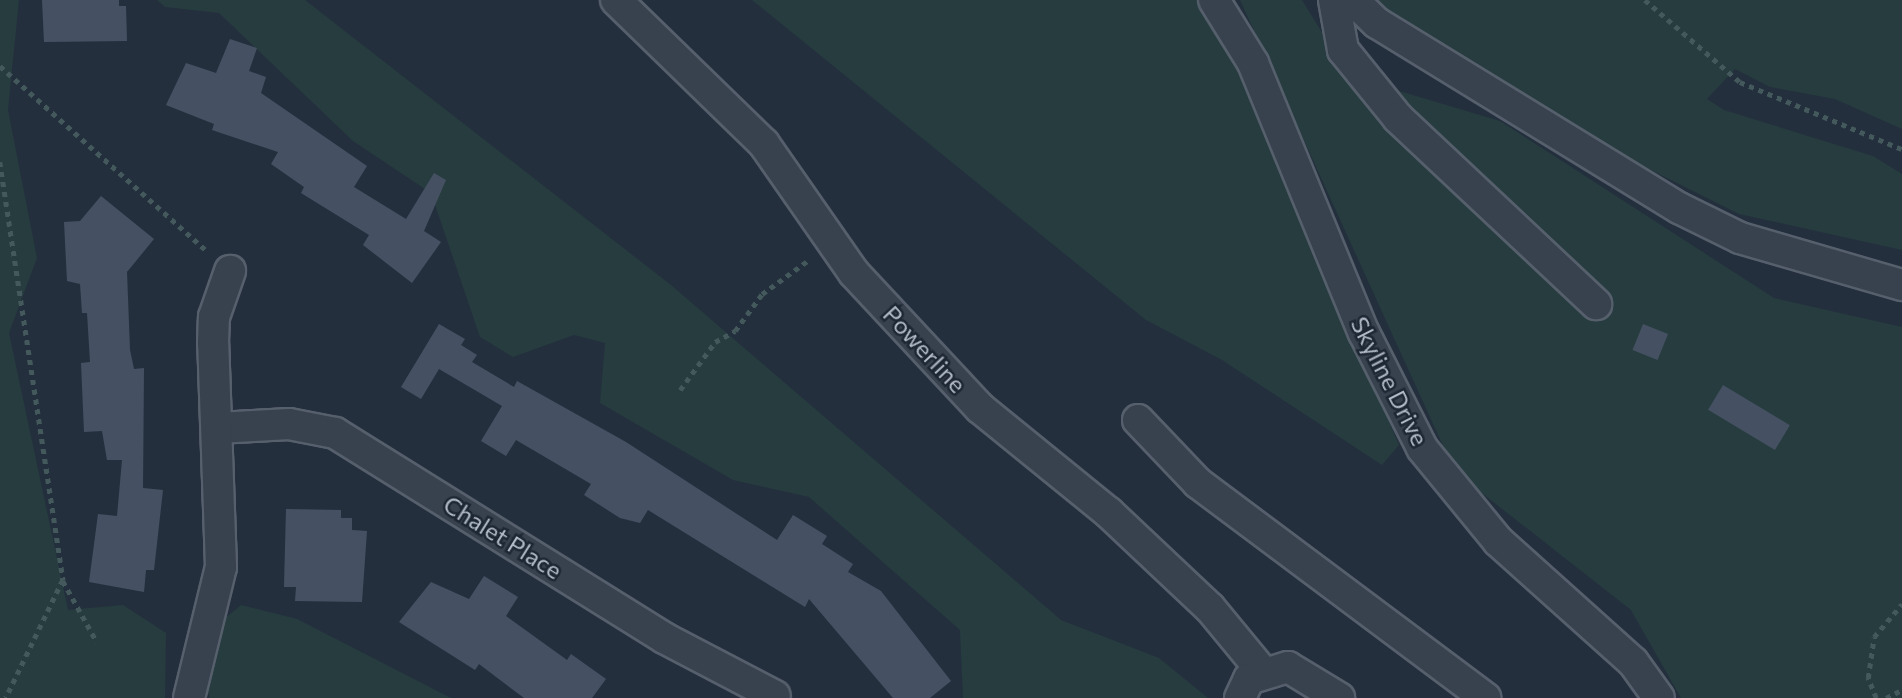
<!DOCTYPE html>
<style>
body{margin:0}
#map{position:relative;width:1902px;height:698px;overflow:hidden;background:#242f3e;font-family:Commissioner,sans-serif}
div>[style]{position:absolute}
.green>*{inset:0;background:#263c3f}
.building>*{inset:0;background:#455162;transform-origin:0 0}
.path>*{height:4.5px;margin-top:-2.25px;transform-origin:0;background:repeating-linear-gradient(90deg,#44595c 0 5px,transparent 0 10px)}
.roads{filter:drop-shadow(2px 0 #565f6c) drop-shadow(-2px 0 #565f6c) drop-shadow(0 2px #565f6c) drop-shadow(0 -2px #565f6c)}
.minor>*{height:30px;margin:-15px;padding:0 15px;transform-origin:15px;border-radius:15px;background:#38414e}
span{translate:-50% -50%;white-space:nowrap;text-align:center;line-height:1.15;-webkit-text-stroke:5px #1d2633;paint-order:stroke}
.street-label{font-size:24px;color:#b4bcc9}
</style>
<div id="map">
<div class="green">
<i style="clip-path:polygon(0 0,19px 0,8px 110px,37px 258px,9px 333px,68px 610px,123px 605px,166px 633px,165px 698px,0 698px)"></i>
<i style="clip-path:polygon(157px 0,305px 0,671px 285px,1061px 620px,1159px 658px,1208px 698px,963px 698px,960px 630px,809px 497px,733px 480px,600px 403px,605px 343px,574px 335px,513px 357px,480px 337px,431px 193px,353px 141px,219px 13px,165px 7px)"></i>
<i style="clip-path:polygon(752px 0,1200px 0,1239px 72px,1399px 445px,1382px 465px,1222px 360px,1146px 320px)"></i>
<i style="clip-path:polygon(1240px 0,1302px 0,1349px 76px,1500px 121px,1774px 298px,1902px 327px,1902px 698px,1681px 698px,1631px 610px,1455px 472px)"></i>
<i style="clip-path:polygon(1372px 0,1902px 0,1902px 129px,1835px 99px,1770px 87px,1735px 69px,1707px 99px,1724px 110px,1873px 156px,1902px 174px,1902px 250px,1739px 214px,1497px 93px)"></i>
<i style="clip-path:polygon(241px 605px,297px 619px,451px 698px,210px 698px,190px 647px)"></i>
</div>
<div class="building">
<i style="clip-path:polygon(42px 0,119px 0,119px 6px,126px 6px,127px 41px,44px 42px)"></i>
<i style="clip-path:polygon(230px 39px,257px 48px,249px 71px,266px 77px,261px 93px,367px 166px,354px 187px,406px 219px,434px 173px,446px 180px,424px 231px,441px 242px,412px 283px,363px 245px,369px 235px,301px 193px,304px 187px,271px 164px,278px 152px,212px 130px,214px 124px,166px 105px,186px 63px,216px 73px)"></i>
<i style="clip-path:polygon(101px 196px,154px 239px,127px 272px,130px 350px,134px 369px,144px 368px,143px 488px,163px 490px,154px 570px,146px 570px,144px 592px,89px 582px,98px 514px,117px 516px,122px 460px,107px 460px,102px 431px,84px 432px,81px 363px,90px 362px,87px 313px,82px 313px,80px 284px,67px 281px,64px 222px,80px 221px)"></i>
<i style="clip-path:polygon(439px 324px,465px 339px,461px 345px,477px 355px,472px 362px,514px 387px,517px 381px,626px 442px,777px 540px,793px 515px,827px 536px,822px 544px,853px 564px,848px 572px,881px 591px,951px 681px,930px 698px,893px 698px,809px 599px,805px 607px,648px 510px,640px 523px,620px 518px,584px 495px,591px 484px,516px 440px,506px 456px,481px 441px,502px 406px,439px 369px,421px 399px,401px 387px)"></i>
<i style="left:1643px;top:324px;width:27px;height:28px;rotate:22deg"></i>
<i style="left:1723px;top:385px;width:78px;height:29px;rotate:31deg"></i>
<i style="clip-path:polygon(286px 509px,341px 510px,341px 518px,352px 518px,352px 530px,367px 531px,362px 602px,295px 601px,296px 587px,284px 587px)"></i>
<i style="clip-path:polygon(484px 576px,518px 597px,506px 616px,567px 660px,571px 654px,606px 679px,592px 698px,524px 698px,479px 664px,475px 670px,399px 622px,431px 582px,469px 599px)"></i>
</div>
<div class="path">
<i style="left:1645px;top:0;width:125px;rotate:40.8deg"></i>
<i style="left:1740px;top:82px;width:175px;rotate:22.5deg"></i>
<i style="left:0;top:66px;width:279px;rotate:41.8deg"></i>
<i style="left:0;top:162px;width:423px;rotate:81.4deg"></i>
<i style="left:63px;top:580px;width:131px;rotate:115.8deg"></i>
<i style="left:680px;top:390px;width:59px;rotate:-53.9deg"></i>
<i style="left:715px;top:342px;width:23px;rotate:-29deg"></i>
<i style="left:735px;top:331px;width:46px;rotate:-53.9deg"></i>
<i style="left:762px;top:294px;width:59px;rotate:-36.1deg"></i>
<i style="left:63px;top:581px;width:70px;rotate:60.9deg"></i>
<i style="left:1876px;top:698px;width:22px;rotate:-112deg"></i>
<i style="left:1868px;top:678px;width:41px;rotate:-81.7deg"></i>
<i style="left:1874px;top:637px;width:43px;rotate:-49.7deg"></i>
<i style="left:1886px;top:698px;width:18px;rotate:-27deg"></i>
</div>
<div class="roads">
<div class="minor">
<i style="left:616px;top:0;width:206px;rotate:44.2deg"></i>
<i style="left:764px;top:144px;width:157px;rotate:55.1deg"></i>
<i style="left:854px;top:273px;width:185px;rotate:47deg"></i>
<i style="left:980px;top:408px;width:165px;rotate:39.1deg"></i>
<i style="left:1108px;top:512px;width:140px;rotate:43.3deg"></i>
<i style="left:1210px;top:608px;width:82px;rotate:50.5deg"></i>
<i style="left:1214px;top:0;width:74px;rotate:58.2deg"></i>
<i style="left:1253px;top:63px;width:292px;rotate:67.7deg"></i>
<i style="left:1364px;top:333px;width:129px;rotate:63.2deg"></i>
<i style="left:1422px;top:448px;width:120px;rotate:50.7deg"></i>
<i style="left:1498px;top:541px;width:181px;rotate:41.9deg"></i>
<i style="left:1633px;top:662px;width:44px;rotate:54.2deg"></i>
<i style="left:1334px;top:0;width:51px;rotate:79.8deg"></i>
<i style="left:1343px;top:50px;width:87px;rotate:51deg"></i>
<i style="left:1398px;top:118px;width:272px;rotate:43.2deg"></i>
<i style="left:1353px;top:0;width:33px;rotate:44deg"></i>
<i style="left:1377px;top:23px;width:354px;rotate:31.5deg"></i>
<i style="left:1679px;top:208px;width:68px;rotate:26.2deg"></i>
<i style="left:1740px;top:238px;width:169px;rotate:16.2deg"></i>
<i style="left:1138px;top:420px;width:87px;rotate:46.4deg"></i>
<i style="left:1198px;top:483px;width:359px;rotate:36.8deg"></i>
<i style="left:218px;top:428px;width:71px;rotate:-3.2deg"></i>
<i style="left:289px;top:424px;width:47px;rotate:11.1deg"></i>
<i style="left:335px;top:433px;width:388px;rotate:31.9deg"></i>
<i style="left:664px;top:638px;width:125px;rotate:27.6deg"></i>
<i style="left:189px;top:698px;width:135px;rotate:-76.3deg"></i>
<i style="left:221px;top:567px;width:224px;rotate:-92deg"></i>
<i style="left:213px;top:343px;width:26px;rotate:-88deg"></i>
<i style="left:214px;top:317px;width:49px;rotate:-70.8deg"></i>
<i style="left:1240px;top:698px;width:21px;rotate:-65deg"></i>
<i style="left:1249px;top:679px;width:41px;rotate:-17.1deg"></i>
<i style="left:1288px;top:667px;width:60px;rotate:31.3deg"></i>
</div>
</div>
<div class="street-label">
<span style="left:925px;top:349px;rotate:47deg">Powerline</span>
<span style="left:1390px;top:381px;rotate:63deg">Skyline Drive</span>
<span style="left:503px;top:537px;rotate:32deg">Chalet Place</span>
</div>
</div>
